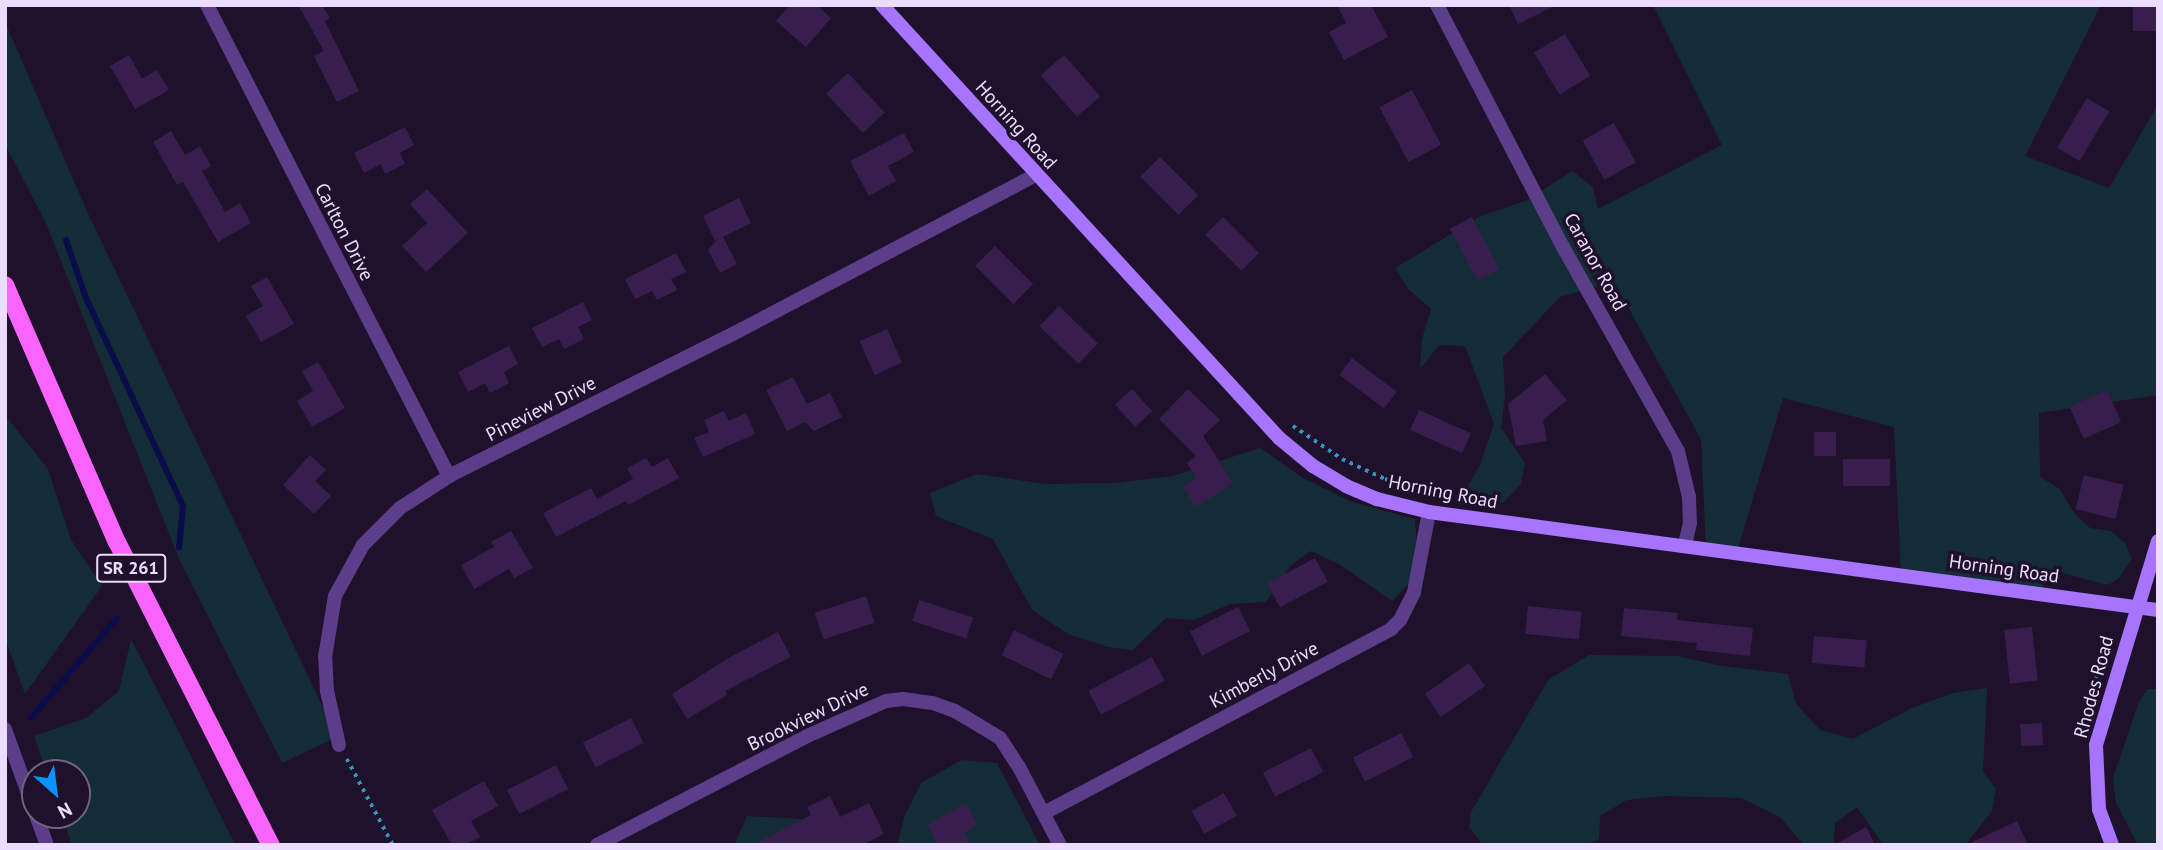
<!DOCTYPE html>
<style>
body{margin:0}
#map{position:relative;width:2163px;height:850px;overflow:hidden;background:#1f112c;font-family:"PT Sans",sans-serif}
div>[style]{position:absolute}
.green>*{inset:0;background:#142c36}
.stream>*{height:6px;margin:-3px;padding:0 3px;transform-origin:3px;border-radius:3px;background:#0b0d4b}
.building>*{inset:0;background:#371e4d;transform-origin:0 0}
.path>*{height:3.5px;margin-top:-1.75px;transform-origin:0;background:repeating-linear-gradient(90deg,#3196be 0 3.5px,transparent 0 8.5px)}
.street>*{height:14px;margin:-7px;padding:0 7px;transform-origin:7px;border-radius:7px;background:#5b3d8a}
.secondary>*{height:14px;margin:-7px;padding:0 7px;transform-origin:7px;border-radius:7px;background:#a774fe}
.primary>*{height:18px;margin:-9px;padding:0 9px;transform-origin:9px;border-radius:9px;background:#fa64fe}
span{translate:-50% -50%;white-space:nowrap;text-align:center;line-height:1.15;-webkit-text-stroke:7px #1f112c;paint-order:stroke}
.shield-label span{padding:2px 5px;background:#1f112c;border:2px solid;border-radius:5px;-webkit-text-stroke-width:0}
.shield-label{font-size:18px;color:#ecdcff;font-weight:700}
.street-label{font-size:19px;color:#ecdcff}
.frame{position:absolute;inset:0;border:7px solid #ecdcff;pointer-events:none}
.north{position:absolute;left:21px;top:759px;width:70px;height:70px;box-sizing:border-box;background:#1f112c;border:2px solid #716280;border-radius:50%;rotate:152deg;font-size:19px;font-weight:700;line-height:28px;text-align:center;color:#ecdcff}
.north::after{content:'';display:block;margin:auto;width:24px;height:32px;background:#0991fe;clip-path:polygon(50% 0,100% 100%,50% 72%,0 100%)}
</style>
<div id="map">
<div class="green">
<i style="clip-path:polygon(1653px 5px,2101px 5px,2025px 156px,2109px 188px,2158px 105px,2158px 395px,2039px 413px,2040px 477px,2060px 489px,2074px 513px,2090px 528px,2111px 531px,2125px 543px,2132px 558px,2120px 577px,2108px 585px,2043px 568px,2043px 594px,1901px 575px,1894px 427px,1783px 398px,1737px 552px,1706px 548px,1701px 439px,1614px 282px,1560px 297px,1503px 357px,1505px 394px,1501px 428px,1525px 463px,1521px 484px,1503px 503px,1460px 499px,1480px 465px,1494px 424px,1465px 346px,1439px 345px,1420px 369px,1422px 339px,1431px 309px,1408px 289px,1395px 268px,1481px 216px,1528px 200px,1572px 171px,1593px 187px,1598px 209px,1722px 145px)"></i>
<i style="clip-path:polygon(5px 22px,86px 209px,337px 737px,282px 763px,179px 559px,46px 223px,5px 144px)"></i>
<i style="clip-path:polygon(5px 415px,48px 469px,71px 540px,102px 586px,25px 694px,5px 638px)"></i>
<i style="clip-path:polygon(1260px 448px,1303px 478px,1352px 502px,1415px 519px,1419px 573px,1392px 601px,1339px 564px,1311px 551px,1290px 566px,1266px 602px,1230px 604px,1194px 620px,1166px 618px,1133px 650px,1108px 647px,1068px 634px,1032px 610px,993px 539px,936px 516px,930px 493px,977px 474px,1046px 484px,1115px 483px,1173px 476px)"></i>
<i style="clip-path:polygon(131px 639px,182px 738px,235px 845px,72px 845px,61px 815px,77px 815px,77px 773px,47px 773px,34px 736px,86px 718px,119px 691px)"></i>
<i style="clip-path:polygon(1589px 655px,1677px 656px,1722px 666px,1788px 674px,1796px 704px,1820px 730px,1853px 739px,1912px 708px,1953px 693px,1987px 688px,1983px 772px,1996px 789px,1992px 811px,1965px 845px,1883px 845px,1857px 807px,1835px 823px,1834px 845px,1804px 845px,1780px 817px,1741px 798px,1665px 796px,1627px 800px,1600px 816px,1599px 839px,1585px 845px,1483px 845px,1469px 827px,1471px 812px,1548px 680px)"></i>
<i style="clip-path:polygon(2147px 689px,2158px 689px,2158px 845px,2138px 845px,2116px 803px,2113px 778px,2138px 704px)"></i>
<i style="clip-path:polygon(962px 760px,997px 763px,1040px 845px,897px 845px,905px 815px,921px 783px)"></i>
<i style="clip-path:polygon(747px 816px,801px 819px,816px 845px,734px 845px)"></i>
</div>
<div class="stream">
<i style="left:66px;top:240px;width:61px;rotate:71deg"></i>
<i style="left:86px;top:298px;width:230px;rotate:65deg"></i>
<i style="left:183px;top:506px;width:42px;rotate:95.4deg"></i>
<i style="left:31px;top:718px;width:132px;rotate:-49.3deg"></i>
</div>
<div class="building">
<i style="clip-path:polygon(298px 5px,322px 5px,330px 18px,325px 21px,359px 91px,337px 102px,314px 56px,324px 51px)"></i>
<i style="clip-path:polygon(790px 5px,817px 5px,831px 18px,806px 47px,776px 21px)"></i>
<i style="clip-path:polygon(1337px 5px,1371px 5px,1388px 37px,1344px 60px,1329px 32px,1346px 23px)"></i>
<i style="clip-path:polygon(1509px 5px,1556px 5px,1518px 24px)"></i>
<i style="left:2133px;top:5px;width:25px;height:26px"></i>
<i style="left:1565px;top:34px;width:49px;height:36px;rotate:59deg"></i>
<i style="clip-path:polygon(129px 55px,142px 79px,157px 70px,169px 90px,135px 109px,110px 66px)"></i>
<i style="left:1064px;top:55px;width:55px;height:31px;rotate:49deg"></i>
<i style="left:848px;top:73px;width:54px;height:30px;rotate:47deg"></i>
<i style="left:1412px;top:90px;width:62px;height:37px;rotate:62deg"></i>
<i style="left:2087px;top:98px;width:26px;height:58px;rotate:31deg"></i>
<i style="left:1614px;top:123px;width:45px;height:36px;rotate:61deg"></i>
<i style="clip-path:polygon(405px 127px,414px 145px,400px 153px,405px 164px,385px 174px,381px 164px,364px 173px,354px 153px)"></i>
<i style="clip-path:polygon(171px 131px,185px 155px,200px 146px,211px 166px,202px 171px,225px 212px,240px 203px,251px 223px,218px 242px,183px 182px,177px 185px,153px 142px)"></i>
<i style="clip-path:polygon(904px 133px,914px 152px,888px 166px,896px 181px,869px 196px,850px 161px)"></i>
<i style="left:1160px;top:157px;width:54px;height:28px;rotate:45deg"></i>
<i style="clip-path:polygon(427px 189px,468px 233px,426px 272px,402px 246px,427px 223px,410px 204px)"></i>
<i style="clip-path:polygon(739px 198px,751px 223px,723px 237px,737px 264px,720px 273px,708px 250px,718px 239px,715px 241px,703px 216px)"></i>
<i style="left:1223px;top:217px;width:51px;height:25px;rotate:45deg"></i>
<i style="left:1472px;top:217px;width:59px;height:25px;rotate:62deg"></i>
<i style="left:995px;top:246px;width:54px;height:28px;rotate:45deg"></i>
<i style="clip-path:polygon(676px 253px,686px 272px,671px 279px,677px 290px,657px 300px,652px 291px,635px 299px,625px 279px)"></i>
<i style="clip-path:polygon(267px 277px,294px 324px,261px 342px,246px 316px,263px 306px,251px 286px)"></i>
<i style="clip-path:polygon(583px 302px,592px 320px,578px 327px,584px 339px,564px 349px,559px 339px,542px 347px,532px 328px)"></i>
<i style="left:1059px;top:306px;width:54px;height:28px;rotate:44deg"></i>
<i style="left:887px;top:329px;width:37px;height:30px;rotate:66deg"></i>
<i style="clip-path:polygon(509px 346px,518px 364px,504px 372px,509px 383px,490px 393px,485px 383px,468px 392px,458px 372px)"></i>
<i style="left:1352px;top:358px;width:56px;height:21px;rotate:37deg"></i>
<i style="clip-path:polygon(318px 362px,345px 408px,312px 427px,297px 401px,313px 391px,302px 371px)"></i>
<i style="clip-path:polygon(1545px 374px,1567px 400px,1543px 420px,1547px 441px,1516px 446px,1508px 404px)"></i>
<i style="clip-path:polygon(793px 377px,807px 404px,830px 393px,842px 417px,814px 431px,805px 422px,787px 431px,766px 390px)"></i>
<i style="left:1132px;top:389px;width:30px;height:23px;rotate:48deg"></i>
<i style="clip-path:polygon(1188px 389px,1220px 420px,1203px 436px,1233px 483px,1196px 507px,1183px 487px,1196px 478px,1187px 463px,1196px 456px,1159px 419px)"></i>
<i style="left:2107px;top:390px;width:35px;height:41px;rotate:66deg"></i>
<i style="left:1419px;top:410px;width:57px;height:22px;rotate:24deg"></i>
<i style="clip-path:polygon(724px 411px,729px 421px,746px 413px,755px 434px,703px 457px,694px 438px,709px 432px,704px 420px)"></i>
<i style="left:1836px;top:432px;width:24px;height:22px;rotate:90deg"></i>
<i style="clip-path:polygon(310px 455px,326px 470px,315px 481px,331px 496px,314px 514px,283px 485px)"></i>
<i style="clip-path:polygon(646px 458px,652px 467px,668px 458px,679px 478px,628px 505px,626px 501px,556px 537px,543px 513px,591px 488px,597px 499px,633px 479px,627px 468px)"></i>
<i style="left:1890px;top:459px;width:27px;height:47px;rotate:90deg"></i>
<i style="left:2084px;top:475px;width:41px;height:35px;rotate:14deg"></i>
<i style="clip-path:polygon(511px 531px,533px 568px,514px 578px,509px 569px,474px 589px,461px 565px,494px 547px,491px 542px)"></i>
<i style="left:1315px;top:558px;width:27px;height:54px;rotate:62deg"></i>
<i style="left:866px;top:596px;width:28px;height:54px;rotate:72deg"></i>
<i style="left:919px;top:600px;width:57px;height:22px;rotate:18deg"></i>
<i style="left:1528px;top:606px;width:54px;height:28px;rotate:6deg"></i>
<i style="left:1238px;top:607px;width:27px;height:54px;rotate:63deg"></i>
<i style="clip-path:polygon(1624px 608px,1678px 613px,1677px 620px,1753px 628px,1750px 656px,1696px 650px,1697px 643px,1621px 636px)"></i>
<i style="left:2032px;top:627px;width:54px;height:28px;rotate:84deg"></i>
<i style="left:1014px;top:630px;width:55px;height:28px;rotate:26deg"></i>
<i style="clip-path:polygon(778px 632px,791px 657px,725px 691px,727px 695px,687px 719px,672px 694px,730px 657px)"></i>
<i style="left:1814px;top:636px;width:53px;height:27px;rotate:5deg"></i>
<i style="left:1152px;top:657px;width:27px;height:72px;rotate:62deg"></i>
<i style="left:1469px;top:663px;width:28px;height:54px;rotate:55deg"></i>
<i style="left:631px;top:718px;width:28px;height:54px;rotate:63deg"></i>
<i style="left:2042px;top:723px;width:22px;height:22px;rotate:87deg"></i>
<i style="left:1401px;top:733px;width:27px;height:54px;rotate:63deg"></i>
<i style="left:1311px;top:748px;width:27px;height:54px;rotate:63deg"></i>
<i style="left:556px;top:765px;width:27px;height:55px;rotate:63deg"></i>
<i style="clip-path:polygon(484px 781px,498px 806px,471px 821px,480px 837px,465px 845px,452px 845px,432px 810px)"></i>
<i style="left:1224px;top:793px;width:26px;height:37px;rotate:61deg"></i>
<i style="clip-path:polygon(830px 796px,840px 817px,869px 803px,884px 834px,862px 845px,753px 845px,811px 815px,807px 807px)"></i>
<i style="clip-path:polygon(966px 803px,978px 825px,964px 832px,971px 845px,938px 845px,927px 825px)"></i>
<i style="clip-path:polygon(2017px 821px,2028px 845px,1966px 845px)"></i>
<i style="clip-path:polygon(1866px 827px,1875px 845px,1834px 845px)"></i>
</div>
<div class="path">
<i style="left:1293px;top:426px;width:59px;rotate:34deg"></i>
<i style="left:1342px;top:459px;width:47px;rotate:24.9deg"></i>
<i style="left:1385px;top:479px;width:67px;rotate:14.7deg"></i>
<i style="left:1450px;top:496px;width:4px;rotate:104deg"></i>
<i style="left:2083px;top:725px;width:48px;rotate:-75.4deg"></i>
<i style="left:2095px;top:679px;width:15px;rotate:-62deg"></i>
<i style="left:347px;top:759px;width:98px;rotate:61.9deg"></i>
</div>
<div class="street">
<i style="left:207px;top:5px;width:530px;rotate:62.81deg"></i>
<i style="left:1437px;top:5px;width:273px;rotate:62.5deg"></i>
<i style="left:1563px;top:247px;width:234px;rotate:60.6deg"></i>
<i style="left:1678px;top:451px;width:47px;rotate:76.6deg"></i>
<i style="left:1689px;top:497px;width:26px;rotate:88deg"></i>
<i style="left:1690px;top:523px;width:23px;rotate:103deg"></i>
<i style="left:5px;top:729px;width:89px;rotate:70.3deg"></i>
<i style="left:339px;top:745px;width:55px;rotate:-102.5deg"></i>
<i style="left:327px;top:691px;width:34px;rotate:-93deg"></i>
<i style="left:325px;top:657px;width:62px;rotate:-80.7deg"></i>
<i style="left:335px;top:596px;width:58px;rotate:-61.2deg"></i>
<i style="left:363px;top:545px;width:52px;rotate:-45deg"></i>
<i style="left:400px;top:508px;width:59px;rotate:-33.1deg"></i>
<i style="left:449px;top:476px;width:311px;rotate:-26.6deg"></i>
<i style="left:727px;top:337px;width:348px;rotate:-27.7deg"></i>
<i style="left:1044px;top:813px;width:393px;rotate:-27.9deg"></i>
<i style="left:1391px;top:629px;width:13px;rotate:-45deg"></i>
<i style="left:1400px;top:620px;width:31px;rotate:-63deg"></i>
<i style="left:1414px;top:592px;width:81px;rotate:-79.4deg"></i>
<i style="left:36px;top:815px;width:32px;rotate:70deg"></i>
<i style="left:597px;top:845px;width:237px;rotate:-27.4deg"></i>
<i style="left:807px;top:736px;width:86px;rotate:-23.9deg"></i>
<i style="left:886px;top:701px;width:17px;rotate:-7deg"></i>
<i style="left:903px;top:699px;width:30px;rotate:8deg"></i>
<i style="left:933px;top:703px;width:23px;rotate:20deg"></i>
<i style="left:955px;top:711px;width:52px;rotate:31deg"></i>
<i style="left:1000px;top:738px;width:35px;rotate:57deg"></i>
<i style="left:1019px;top:767px;width:88px;rotate:62.3deg"></i>
</div>
<div class="secondary">
<i style="left:882px;top:5px;width:587px;rotate:47.48deg"></i>
<i style="left:1279px;top:438px;width:44px;rotate:39.5deg"></i>
<i style="left:1313px;top:466px;width:39px;rotate:31deg"></i>
<i style="left:1346px;top:486px;width:34px;rotate:23deg"></i>
<i style="left:1377px;top:499px;width:54px;rotate:14deg"></i>
<i style="left:1429px;top:512px;width:736px;rotate:7.66deg"></i>
<i style="left:2112px;top:845px;width:38px;rotate:-110deg"></i>
<i style="left:2099px;top:809px;width:64px;rotate:-92.7deg"></i>
<i style="left:2096px;top:745px;width:213px;rotate:-73.1deg"></i>
</div>
<div class="primary">
<i style="left:5px;top:285px;width:280px;rotate:66.5deg"></i>
<i style="left:117px;top:542px;width:340px;rotate:63.1deg"></i>
</div>
<div class="shield-label">
<span style="left:131px;top:568px">SR 261</span>
</div>
<div class="street-label">
<span style="left:1016px;top:125px;rotate:48deg">Horning Road</span>
<span style="left:344px;top:232px;rotate:63deg">Carlton Drive</span>
<span style="left:1595px;top:262px;rotate:61deg">Caranor Road</span>
<span style="left:541px;top:409px;rotate:-27deg">Pineview Drive</span>
<span style="left:1443px;top:492px;rotate:11deg">Horning Road</span>
<span style="left:2004px;top:569px;rotate:8deg">Horning Road</span>
<span style="left:1264px;top:675px;rotate:-28deg">Kimberly Drive</span>
<span style="left:2094px;top:687px;rotate:-75deg">Rhodes Road</span>
<span style="left:808px;top:717px;rotate:-26deg">Brookview Drive</span>
</div>
<div class="frame"></div>
<div class="north">N</div>
</div>
